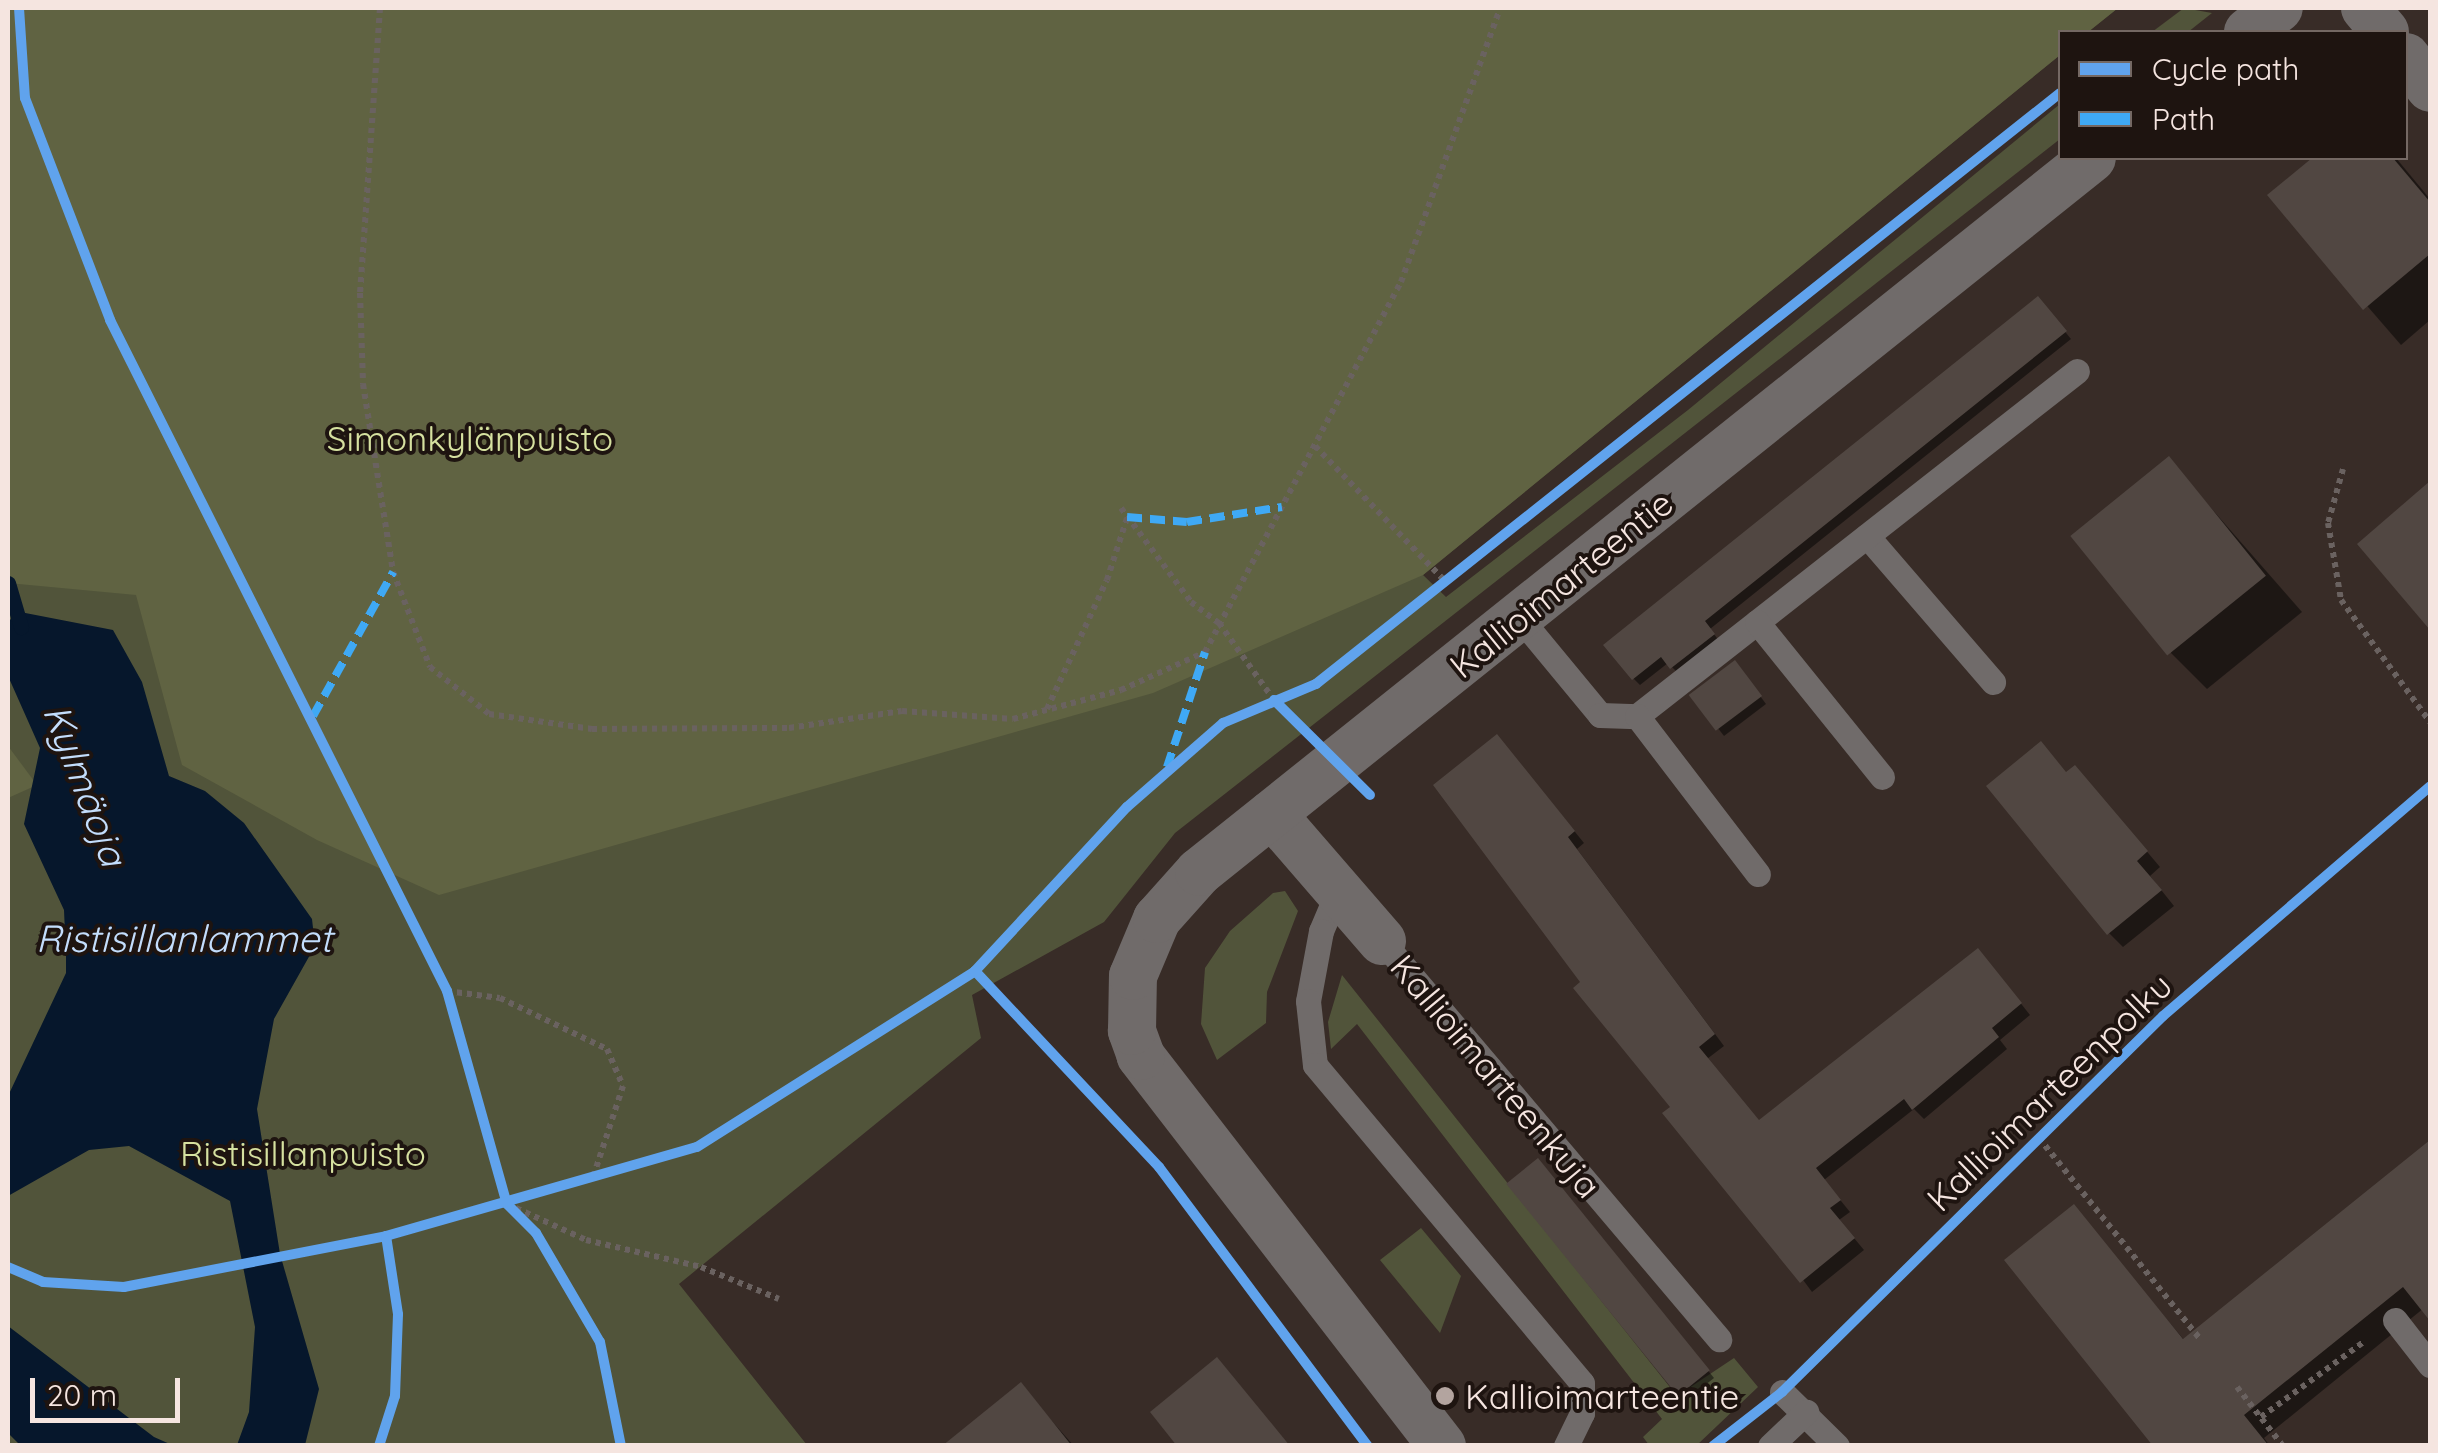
<!DOCTYPE html>
<meta charset="utf-8">
<style>
body{margin:0}
#map{position:relative;width:2438px;height:1453px;overflow:hidden;background:#382c27;font-family:Quicksand,sans-serif}
div>[style]{position:absolute}
.green>*{inset:0;background:#51543a}
.forest>*{inset:0;background:#606342}
.water>*{inset:0;background:#06172c}
.shadow>*{inset:0;background:#0007}
.stream>*{height:15px;margin:-7.5px;padding:0 7.5px;transform-origin:7.5px;border-radius:7.5px;background:#06172c}
.building>*{inset:0;background:#514742;transform-origin:0 0}
.path>*{height:6px;margin-top:-3px;transform-origin:0;background:repeating-linear-gradient(90deg,#6a6260 0 5px,transparent 0 10px)}
.lane>*{height:25px;margin:-12.5px;padding:0 12.5px;transform-origin:12.5px;border-radius:12.5px;background:#706b6a}
.street>*{height:48px;margin:-24px;padding:0 24px;transform-origin:24px;border-radius:24px;background:#706b6a}
.quiet>*{height:8px;margin-top:-4px;transform-origin:0;background:repeating-linear-gradient(90deg,#3fa9f5 0 15px,transparent 0 23px)}
.cycleway>*{height:10px;margin:-5px;padding:0 5px;transform-origin:5px;border-radius:5px;background:#60a3ed}
.dots>*{width:28px;height:28px;translate:-50% -50%;box-sizing:border-box;border:5px solid #1e1410;border-radius:50%}
span{translate:-50% -50%;white-space:nowrap;text-align:center;line-height:1.15;-webkit-text-stroke:8px #1e1410;paint-order:stroke}
.park-label{font-size:35px;color:#d6e1a0}
.street-label{font-size:35px;color:#f5e5e0}
.poi-label{font-size:35px;color:#f5e5e0}
.left{translate:0 -50%;text-align:left}
.water-label{font-size:38px;color:#c3ddfc;font-style:italic}
.frame{position:absolute;inset:0;border:10px solid #f5e5e0;pointer-events:none}
.legend{position:absolute;left:2058px;top:30px;width:350px;height:130px;box-sizing:border-box;background:#1e1410;border:2px solid #746863;margin:0;padding:12px 18px;list-style:none;font-size:30px;color:#f5e5e0}
.legend li{display:flex;align-items:center;gap:20px;height:50px}
.legend b{width:50px;border:2px solid #746863}
.scale{position:absolute;left:30px;top:1378px;width:150px;height:45px;box-sizing:border-box;border:5px solid #f5e5e0;border-top:0;padding-left:12px;font-size:30px;line-height:35px;white-space:nowrap;color:#f5e5e0;-webkit-text-stroke:8px #1e1410;paint-order:stroke}
</style>
<div id="map">
<div class="green">
<i style="clip-path:polygon(8px 8px,2118px 8px,2088px 32px,2060px 32px,2060px 55px,1423px 575px,1446px 597px,1688px 410px,2060px 104px,2060px 139px,1175px 833px,1104px 922px,972px 995px,981px 1038px,679px 1284px,807px 1445px,8px 1446px)"></i>
<i style="clip-path:polygon(2184px 8px,2212px 13px,2188px 32px,2152px 32px)"></i>
<i style="clip-path:polygon(1285px 891px,1298px 911px,1267px 992px,1266px 1023px,1217px 1060px,1201px 1024px,1205px 968px,1230px 931px,1273px 893px)"></i>
<i style="clip-path:polygon(1342px 975px,1677px 1396px,1734px 1358px,1758px 1387px,1697px 1445px,1649px 1445px,1643px 1437px,1662px 1419px,1357px 1024px,1331px 1049px,1328px 1022px)"></i>
<i style="clip-path:polygon(1421px 1228px,1461px 1276px,1440px 1333px,1380px 1260px)"></i>
</div>
<div class="forest">
<i style="clip-path:polygon(8px 8px,2118px 8px,2088px 32px,2060px 32px,2060px 55px,1423px 575px,1153px 693px,439px 895px,317px 840px,182px 765px,136px 595px,8px 583px)"></i>
<i style="clip-path:polygon(8px 746px,37px 785px,8px 798px)"></i>
</div>
<div class="water">
<i style="clip-path:polygon(15px 611px,113px 630px,142px 682px,169px 776px,205px 791px,244px 823px,312px 919px,315px 946px,274px 1019px,257px 1109px,280px 1254px,319px 1389px,305px 1445px,237px 1445px,249px 1412px,255px 1327px,230px 1201px,129px 1146px,89px 1150px,8px 1196px,8px 1096px,66px 973px,66px 957px,64px 910px,24px 824px,40px 748px,8px 676px,8px 624px)"></i>
<i style="clip-path:polygon(8px 1326px,154px 1437px,172px 1445px,20px 1445px,8px 1433px)"></i>
</div>
<div class="shadow">
<i style="clip-path:polygon(2316px 158px,2396px 158px,2430px 199px,2430px 320px,2401px 345px,2271px 195px)"></i>
<i style="clip-path:polygon(2044px 306px,2071px 339px,1710px 629px,1720px 642px,1679px 674px,1668px 663px,1640px 685px,1634px 679px,1607px 646px)"></i>
<i style="clip-path:polygon(2169px 460px,2302px 612px,2207px 689px,2171px 653px)"></i>
<i style="clip-path:polygon(2430px 484px,2430px 626px,2360px 544px)"></i>
<i style="clip-path:polygon(1741px 670px,1766px 704px,1724px 736px,1693px 696px)"></i>
<i style="clip-path:polygon(1507px 748px,1584px 843px,1577px 849px,1724px 1046px,1707px 1059px,1760px 1122px,1988px 962px,2030px 1015px,2000px 1040px,2007px 1049px,1924px 1119px,1914px 1109px,1824px 1180px,1850px 1212px,1839px 1220px,1864px 1250px,1812px 1292px,1583px 983px)"></i>
<i style="clip-path:polygon(2067px 774px,2089px 783px,2160px 867px,2150px 876px,2174px 906px,2123px 947px,2109px 933px)"></i>
<i style="clip-path:polygon(2430px 1143px,2430px 1317px,2424px 1308px,2264px 1438px,2270px 1446px,2156px 1446px,2073px 1207px,2185px 1341px)"></i>
<i style="clip-path:polygon(1544px 1168px,1714px 1378px,1685px 1401px,1679px 1395px)"></i>
<i style="clip-path:polygon(1020px 1385px,1074px 1446px,946px 1446px)"></i>
</div>
<div class="stream">
<i style="left:8px;top:583px;width:46px;rotate:73.5deg"></i>
</div>
<div class="building">
<i style="clip-path:polygon(2312px 158px,2393px 158px,2430px 202px,2430px 254px,2363px 310px,2267px 195px)"></i>
<i style="clip-path:polygon(2038px 296px,2067px 331px,1705px 621px,1715px 634px,1670px 669px,1661px 657px,1632px 680px,1603px 645px)"></i>
<i style="left:2169px;top:456px;width:154px;height:127px;rotate:51deg"></i>
<i style="clip-path:polygon(2430px 481px,2430px 630px,2357px 544px)"></i>
<i style="left:1735px;top:660px;width:45px;height:58px;rotate:53deg"></i>
<i style="clip-path:polygon(1497px 734px,1575px 831px,1568px 837px,1715px 1034px,1699px 1047px,1759px 1120px,1978px 948px,2022px 1003px,1992px 1028px,1999px 1037px,1912px 1110px,1904px 1099px,1816px 1168px,1841px 1200px,1830px 1208px,1855px 1238px,1800px 1283px,1662px 1113px,1670px 1107px,1573px 988px,1580px 982px,1433px 785px)"></i>
<i style="clip-path:polygon(2041px 741px,2066px 772px,2075px 765px,2148px 851px,2137px 861px,2162px 890px,2107px 935px,1986px 786px)"></i>
<i style="clip-path:polygon(2430px 1140px,2430px 1321px,2403px 1287px,2244px 1415px,2269px 1446px,2153px 1446px,2004px 1260px,2074px 1204px,2183px 1339px)"></i>
<i style="left:1538px;top:1158px;width:273px;height:41px;rotate:51deg"></i>
<i style="clip-path:polygon(1217px 1357px,1290px 1446px,1177px 1446px,1150px 1412px)"></i>
<i style="clip-path:polygon(1021px 1382px,1072px 1446px,942px 1446px)"></i>
</div>
<div class="path">
<i style="left:380px;top:8px;width:286px;rotate:94deg"></i>
<i style="left:360px;top:293px;width:91px;rotate:88.1deg"></i>
<i style="left:363px;top:384px;width:190px;rotate:80.9deg"></i>
<i style="left:393px;top:572px;width:102px;rotate:68.7deg"></i>
<i style="left:430px;top:667px;width:75px;rotate:38.5deg"></i>
<i style="left:489px;top:714px;width:104px;rotate:8.3deg"></i>
<i style="left:592px;top:729px;width:197px;rotate:-0.3deg"></i>
<i style="left:789px;top:728px;width:114px;rotate:-8.6deg"></i>
<i style="left:902px;top:711px;width:111px;rotate:4.1deg"></i>
<i style="left:1013px;top:719px;width:112px;rotate:-15deg"></i>
<i style="left:1121px;top:690px;width:92px;rotate:-24.3deg"></i>
<i style="left:1205px;top:652px;width:419px;rotate:-62.1deg"></i>
<i style="left:1401px;top:282px;width:291px;rotate:-70.1deg"></i>
<i style="left:1315px;top:446px;width:192px;rotate:46.1deg"></i>
<i style="left:2343px;top:469px;width:56px;rotate:105.5deg"></i>
<i style="left:2328px;top:523px;width:78px;rotate:80.4deg"></i>
<i style="left:2341px;top:600px;width:151px;rotate:53.9deg"></i>
<i style="left:1121px;top:508px;width:117px;rotate:53.3deg"></i>
<i style="left:1191px;top:602px;width:35px;rotate:37deg"></i>
<i style="left:1219px;top:623px;width:95px;rotate:54.5deg"></i>
<i style="left:1047px;top:709px;width:142px;rotate:-65.1deg"></i>
<i style="left:1107px;top:580px;width:65px;rotate:-72.1deg"></i>
<i style="left:447px;top:991px;width:53px;rotate:7.5deg"></i>
<i style="left:500px;top:998px;width:119px;rotate:25.5deg"></i>
<i style="left:607px;top:1049px;width:40px;rotate:66.6deg"></i>
<i style="left:623px;top:1086px;width:96px;rotate:108.2deg"></i>
<i style="left:2039px;top:1138px;width:259px;rotate:51.3deg"></i>
<i style="left:507px;top:1204px;width:87px;rotate:24.5deg"></i>
<i style="left:586px;top:1240px;width:118px;rotate:13.2deg"></i>
<i style="left:701px;top:1267px;width:84px;rotate:22.3deg"></i>
<i style="left:2237px;top:1387px;width:75px;rotate:52.1deg"></i>
<i style="left:2261px;top:1417px;width:129px;rotate:-36.2deg"></i>
</div>
<div class="lane">
<i style="left:1867px;top:536px;width:193px;rotate:49.2deg"></i>
<i style="left:1519px;top:617px;width:127px;rotate:50.4deg"></i>
<i style="left:1600px;top:715px;width:37px;rotate:2deg"></i>
<i style="left:1637px;top:716px;width:559px;rotate:-38.1deg"></i>
<i style="left:1757px;top:622px;width:199px;rotate:51.1deg"></i>
<i style="left:1637px;top:716px;width:199px;rotate:52.6deg"></i>
<i style="left:1338px;top:891px;width:43px;rotate:113deg"></i>
<i style="left:1321px;top:931px;width:71px;rotate:100.5deg"></i>
<i style="left:1308px;top:1001px;width:64px;rotate:83.8deg"></i>
<i style="left:1315px;top:1065px;width:415px;rotate:50deg"></i>
<i style="left:1582px;top:1383px;width:30px;rotate:90deg"></i>
<i style="left:1582px;top:1413px;width:37px;rotate:116deg"></i>
<i style="left:1382px;top:941px;width:522px;rotate:49.74deg"></i>
<i style="left:2395px;top:1320px;width:57px;rotate:52.1deg"></i>
<i style="left:1782px;top:1392px;width:77px;rotate:44.5deg"></i>
<i style="left:1770px;top:1446px;width:50px;rotate:-43.4deg"></i>
</div>
<div class="street">
<i style="left:2365px;top:8px;width:31px;rotate:50deg"></i>
<i style="left:2248px;top:32px;width:39px;rotate:-38deg"></i>
<i style="left:2406px;top:57px;width:39px;rotate:52deg"></i>
<i style="left:1272px;top:814px;width:168px;rotate:49.1deg"></i>
<i style="left:1442px;top:1446px;width:493px;rotate:-127.7deg"></i>
<i style="left:1141px;top:1056px;width:27px;rotate:-110deg"></i>
<i style="left:1132px;top:1031px;width:55px;rotate:-89deg"></i>
<i style="left:1133px;top:976px;width:62px;rotate:-67.2deg"></i>
<i style="left:1157px;top:919px;width:63px;rotate:-48.2deg"></i>
<i style="left:1199px;top:872px;width:1143px;rotate:-38.64deg"></i>
</div>
<div class="quiet">
<i style="left:1127px;top:517px;width:60px;rotate:4.8deg"></i>
<i style="left:1187px;top:522px;width:96px;rotate:-9deg"></i>
<i style="left:313px;top:716px;width:165px;rotate:-60.9deg"></i>
<i style="left:1167px;top:767px;width:121px;rotate:-71.7deg"></i>
</div>
<div class="cycleway">
<i style="left:19px;top:8px;width:90px;rotate:86.2deg"></i>
<i style="left:25px;top:98px;width:238px;rotate:69deg"></i>
<i style="left:110px;top:320px;width:751px;rotate:63.33deg"></i>
<i style="left:447px;top:991px;width:221px;rotate:74.3deg"></i>
<i style="left:507px;top:1204px;width:41px;rotate:45deg"></i>
<i style="left:536px;top:1233px;width:126px;rotate:59.6deg"></i>
<i style="left:600px;top:1342px;width:106px;rotate:78.6deg"></i>
<i style="left:1274px;top:700px;width:135px;rotate:44.7deg"></i>
<i style="left:975px;top:971px;width:269px;rotate:46.8deg"></i>
<i style="left:1159px;top:1167px;width:349px;rotate:53.2deg"></i>
<i style="left:8px;top:1267px;width:38px;rotate:23deg"></i>
<i style="left:43px;top:1282px;width:81px;rotate:3.5deg"></i>
<i style="left:124px;top:1287px;width:267px;rotate:-11deg"></i>
<i style="left:386px;top:1236px;width:323px;rotate:-16deg"></i>
<i style="left:697px;top:1147px;width:329px;rotate:-32.3deg"></i>
<i style="left:975px;top:971px;width:224px;rotate:-47.2deg"></i>
<i style="left:1127px;top:807px;width:128px;rotate:-41.2deg"></i>
<i style="left:1223px;top:723px;width:101px;rotate:-22.8deg"></i>
<i style="left:1316px;top:684px;width:950px;rotate:-38.46deg"></i>
<i style="left:379px;top:1446px;width:52px;rotate:-72.3deg"></i>
<i style="left:395px;top:1396px;width:82px;rotate:-87.9deg"></i>
<i style="left:398px;top:1314px;width:79px;rotate:-98.7deg"></i>
<i style="left:1713px;top:1446px;width:88px;rotate:-38deg"></i>
<i style="left:1782px;top:1392px;width:535px;rotate:-44.62deg"></i>
<i style="left:2163px;top:1016px;width:352px;rotate:-40.7deg"></i>
</div>
<div class="dots">
<i style="left:1445px;top:1396px;background:#b3a49f"></i>
</div>
<div class="park-label">
<span style="left:470px;top:438px">Simonkylänpuisto</span>
<span style="left:303px;top:1153px">Ristisillanpuisto</span>
</div>
<div class="street-label">
<span style="left:1561px;top:584px;rotate:-39deg">Kallioimarteentie</span>
<span style="left:1496px;top:1076px;rotate:50deg">Kallioimarteenkuja</span>
<span style="left:2049px;top:1092px;rotate:-44deg">Kallioimarteenpolku</span>
</div>
<div class="poi-label">
<span class="left" style="left:1465px;top:1396px">Kallioimarteentie</span>
</div>
<div class="water-label">
<span style="left:85px;top:785px;rotate:69deg">Kylmäoja</span>
<span style="left:184px;top:939px">Ristisillanlammet</span>
</div>
<div class="frame"></div>
<ul class="legend">
<li><b style="height:12px;background:#60a3ed"></b>Cycle path</li>
<li><b style="height:12px;background:#3fa9f5"></b>Path</li>
</ul>
<div class="scale">20 m</div>
</div>
